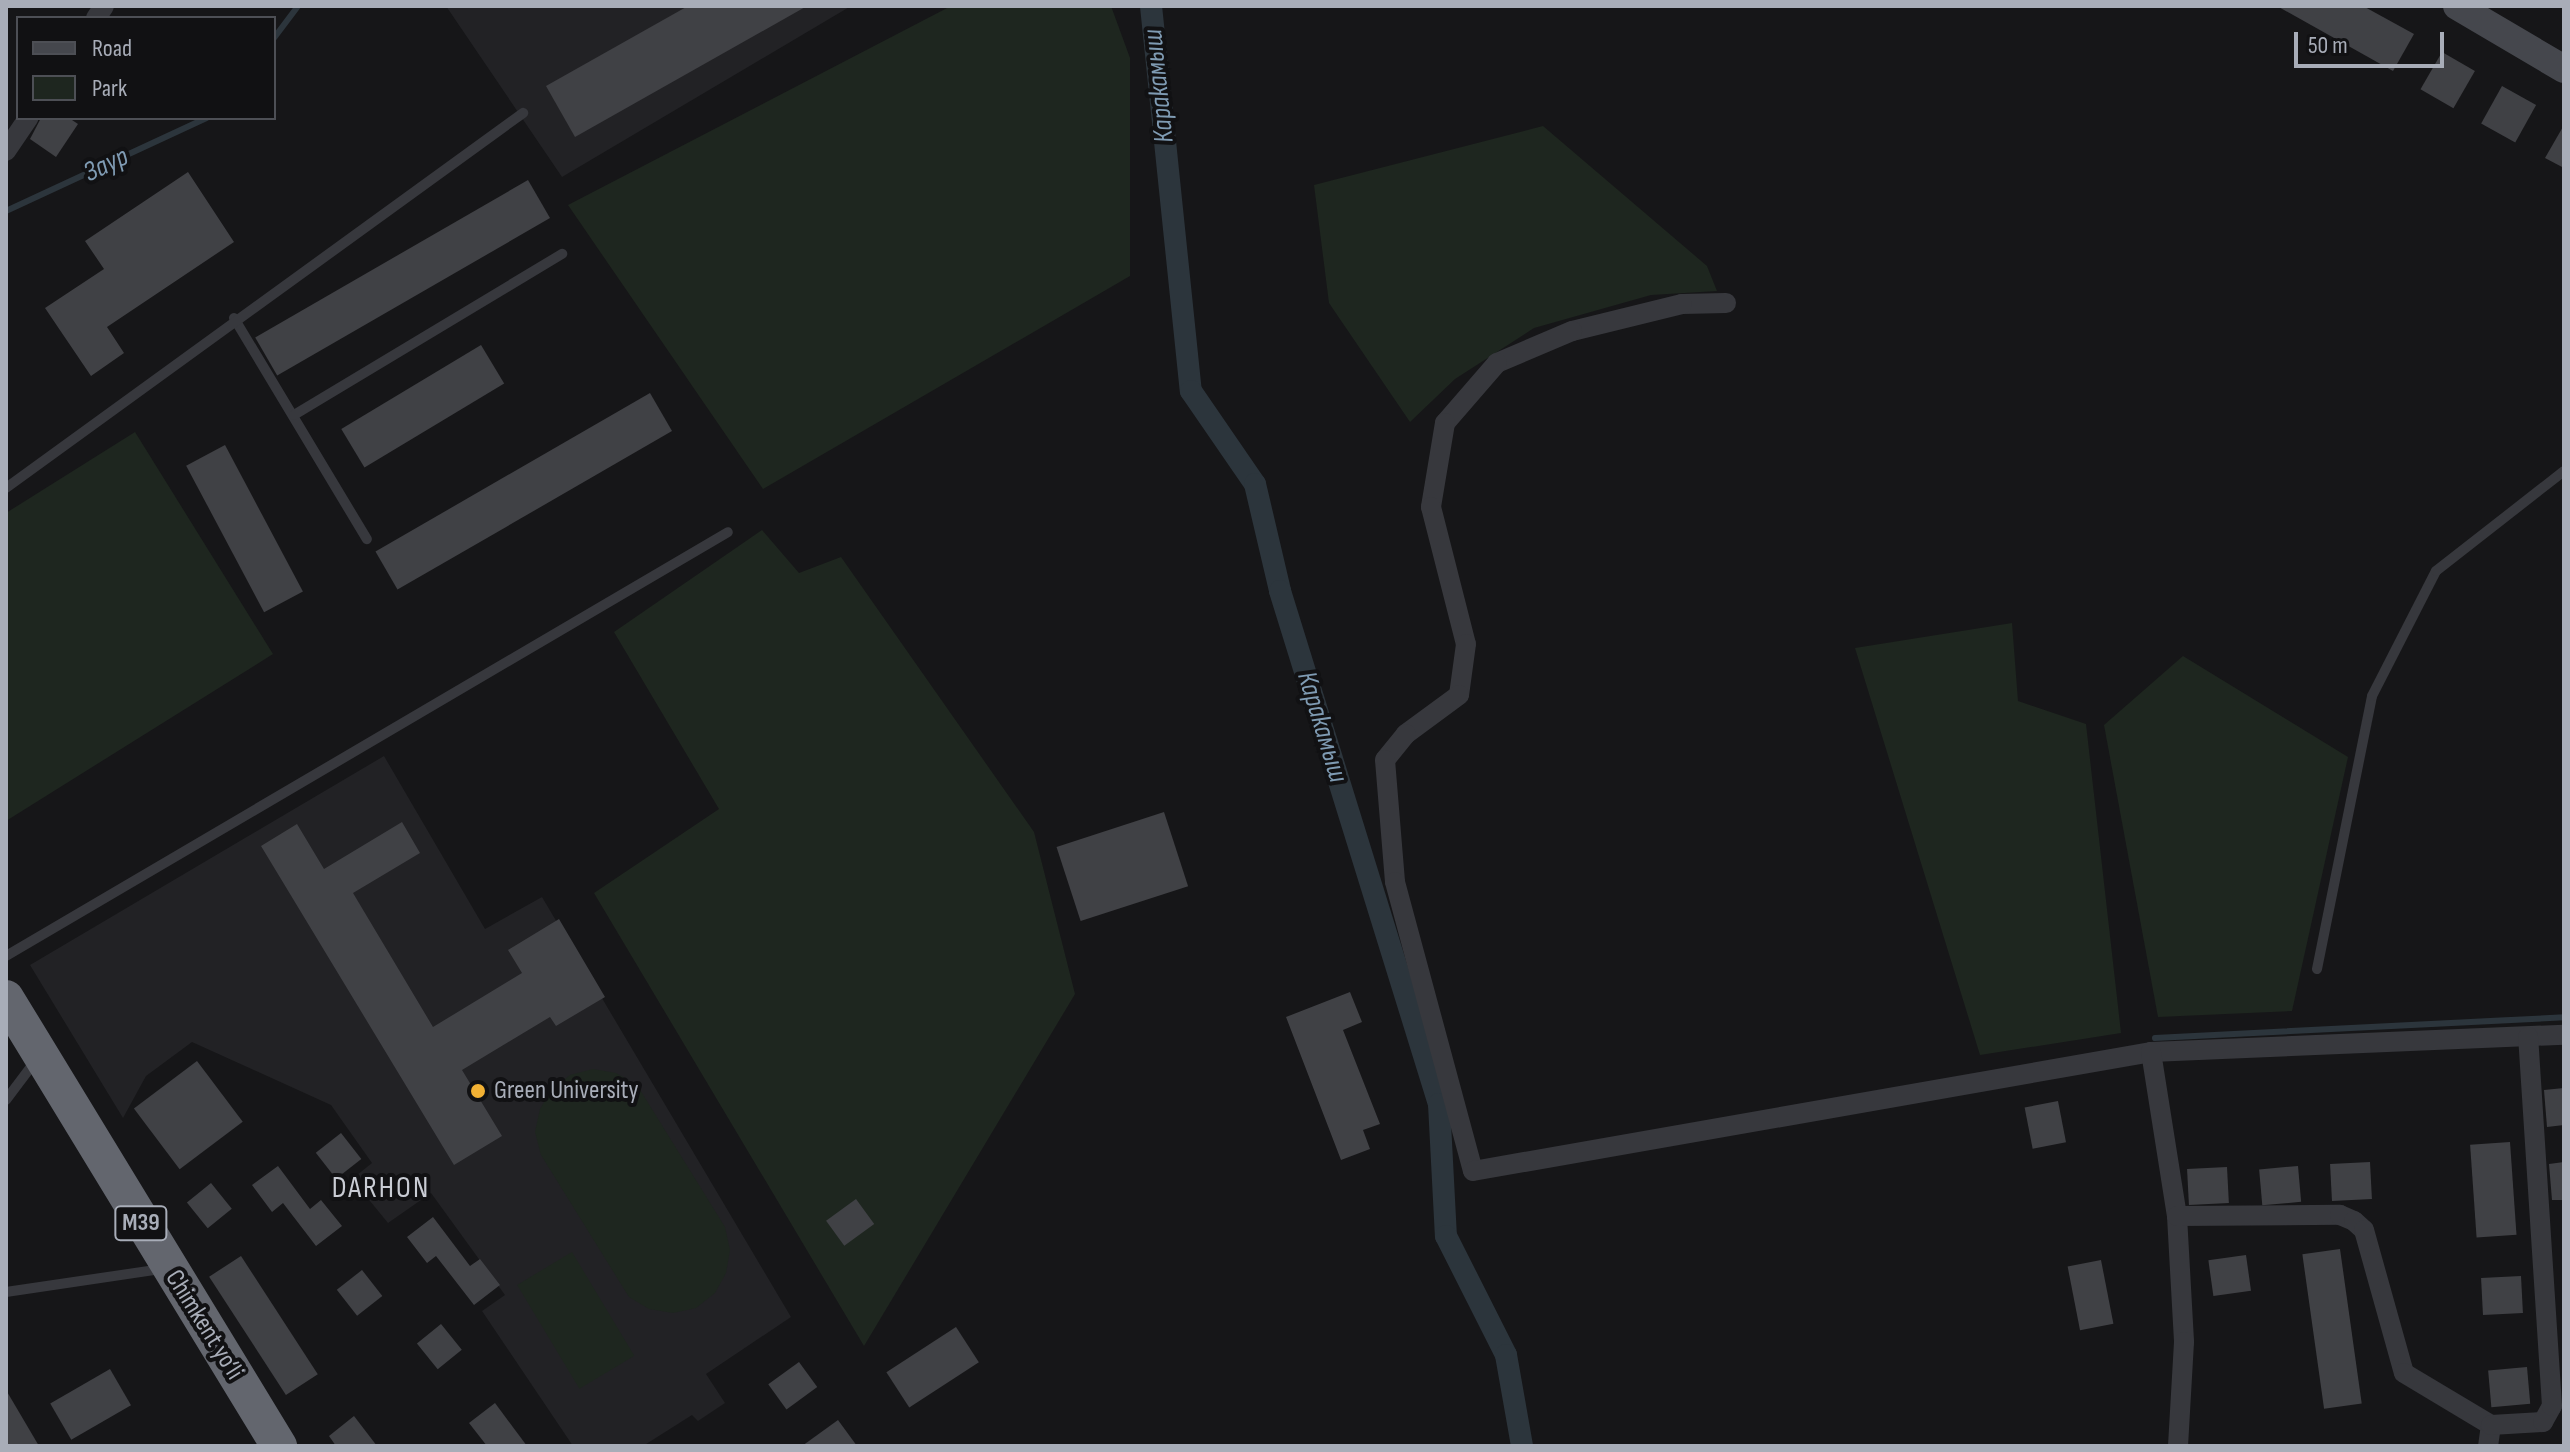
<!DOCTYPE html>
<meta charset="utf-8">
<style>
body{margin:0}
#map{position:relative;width:2570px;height:1452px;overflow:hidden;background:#161618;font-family:"Sofia Sans Condensed",sans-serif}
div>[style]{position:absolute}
.built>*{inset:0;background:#222225}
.green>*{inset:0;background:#1e261f;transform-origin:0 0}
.stream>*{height:6px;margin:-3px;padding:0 3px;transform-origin:3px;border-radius:3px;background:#2c353c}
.canal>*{height:22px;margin:-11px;padding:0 11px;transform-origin:11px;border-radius:11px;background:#2c353c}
.building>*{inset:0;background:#404145;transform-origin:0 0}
.lane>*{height:10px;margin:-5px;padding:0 5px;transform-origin:5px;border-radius:5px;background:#37383d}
.street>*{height:20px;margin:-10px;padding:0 10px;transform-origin:10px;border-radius:10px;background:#37383d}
.secondary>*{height:28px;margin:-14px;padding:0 14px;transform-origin:14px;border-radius:14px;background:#45474d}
.highway>*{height:36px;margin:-18px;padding:0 18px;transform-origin:18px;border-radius:18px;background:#63666e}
.dots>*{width:22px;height:22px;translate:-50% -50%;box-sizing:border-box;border:4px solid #111113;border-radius:50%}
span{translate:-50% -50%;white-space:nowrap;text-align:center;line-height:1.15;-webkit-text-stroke:8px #111113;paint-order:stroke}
.shield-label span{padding:2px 6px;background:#111113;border:2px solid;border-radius:6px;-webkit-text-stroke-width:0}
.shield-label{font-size:24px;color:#a8adb8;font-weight:700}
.poi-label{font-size:26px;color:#a8adb8}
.left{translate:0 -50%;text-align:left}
.street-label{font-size:26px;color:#a8adb8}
.water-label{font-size:28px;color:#7f9bb3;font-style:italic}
.quarter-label{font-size:30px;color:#c9ccd4;letter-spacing:2px}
.frame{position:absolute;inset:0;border:8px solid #a8adb8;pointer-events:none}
.legend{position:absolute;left:16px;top:16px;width:260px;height:104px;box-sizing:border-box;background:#111113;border:2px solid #4d4f55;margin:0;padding:10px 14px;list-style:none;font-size:24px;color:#a8adb8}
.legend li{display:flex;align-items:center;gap:16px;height:40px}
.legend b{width:40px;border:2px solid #4d4f55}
.scale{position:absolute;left:2294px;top:32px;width:150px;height:36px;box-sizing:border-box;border:4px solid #a8adb8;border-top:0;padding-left:10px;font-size:24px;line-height:28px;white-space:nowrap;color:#a8adb8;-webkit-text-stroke:6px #111113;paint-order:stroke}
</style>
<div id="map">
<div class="built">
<i style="clip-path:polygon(446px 6px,851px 6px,562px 177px)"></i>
<i style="clip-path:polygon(384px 756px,485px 929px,542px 897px,791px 1317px,706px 1374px,725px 1403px,698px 1421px,692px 1415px,643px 1446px,573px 1446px,482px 1311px,505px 1295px,431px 1193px,388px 1223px,352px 1179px,372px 1163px,331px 1105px,192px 1042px,146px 1076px,123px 1118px,30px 965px)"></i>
</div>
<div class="green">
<i style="clip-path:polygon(951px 6px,1111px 6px,1130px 58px,1130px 276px,763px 489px,568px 205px)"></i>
<i style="clip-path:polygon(1543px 126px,1707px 266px,1717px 291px,1651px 295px,1534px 328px,1455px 379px,1410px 422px,1329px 303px,1314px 185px)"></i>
<i style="clip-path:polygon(135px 432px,273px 654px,6px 821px,6px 513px)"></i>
<i style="clip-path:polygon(762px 530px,799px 573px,841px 557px,1034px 832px,1075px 994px,864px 1346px,594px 893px,719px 809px,614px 632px)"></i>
<i style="clip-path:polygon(2012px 623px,2018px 701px,2086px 724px,2121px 1033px,1980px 1055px,1855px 648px)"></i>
<i style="clip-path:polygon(2183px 656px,2348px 757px,2292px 1011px,2158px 1017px,2104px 725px)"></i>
<i style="clip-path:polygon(593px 1069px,616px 1073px,637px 1085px,725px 1227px,730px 1250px,726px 1273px,715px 1293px,696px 1308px,673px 1313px,649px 1309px,629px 1297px,541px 1155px,535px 1132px,540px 1109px,551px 1090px,570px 1075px)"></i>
<i style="left:572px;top:1252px;width:121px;height:64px;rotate:59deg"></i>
</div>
<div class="stream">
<i style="left:274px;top:38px;width:40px;rotate:-53deg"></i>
<i style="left:6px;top:211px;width:221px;rotate:-24.9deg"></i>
<i style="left:2155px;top:1038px;width:410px;rotate:-2.9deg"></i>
</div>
<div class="canal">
<i style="left:1151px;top:6px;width:387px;rotate:84.1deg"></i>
<i style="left:1191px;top:391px;width:113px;rotate:55.5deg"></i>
<i style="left:1255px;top:484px;width:110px;rotate:76.8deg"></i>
<i style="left:1280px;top:591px;width:537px;rotate:72.78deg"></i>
<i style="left:1439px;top:1104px;width:132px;rotate:87deg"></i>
<i style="left:1446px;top:1236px;width:133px;rotate:63.2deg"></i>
<i style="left:1506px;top:1355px;width:92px;rotate:80deg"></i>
</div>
<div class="building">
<i style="clip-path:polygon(688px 6px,807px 6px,575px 137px,546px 86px)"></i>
<i style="clip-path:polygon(2277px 6px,2363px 6px,2414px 34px,2393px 71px)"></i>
<i style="left:2442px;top:52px;width:38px;height:43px;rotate:30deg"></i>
<i style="left:2502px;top:86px;width:39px;height:43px;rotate:29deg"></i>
<i style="clip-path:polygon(41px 118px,69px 118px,78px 124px,56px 157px,30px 139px)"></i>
<i style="clip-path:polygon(2564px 125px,2564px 168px,2545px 158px)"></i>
<i style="clip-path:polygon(188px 172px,234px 242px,107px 327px,124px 353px,91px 376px,45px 308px,104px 269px,85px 241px)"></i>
<i style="left:528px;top:180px;width:44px;height:315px;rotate:60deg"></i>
<i style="left:481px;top:345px;width:45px;height:163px;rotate:59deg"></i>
<i style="left:650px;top:393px;width:44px;height:317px;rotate:60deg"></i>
<i style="left:225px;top:445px;width:166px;height:44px;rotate:62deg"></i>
<i style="left:1164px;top:812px;width:78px;height:113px;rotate:72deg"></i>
<i style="clip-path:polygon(402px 822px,420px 853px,353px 893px,433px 1027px,522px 973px,508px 950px,559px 919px,605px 997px,556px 1026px,550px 1017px,462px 1070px,502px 1136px,454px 1165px,261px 846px,297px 824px,324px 869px)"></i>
<i style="clip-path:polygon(1350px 992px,1362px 1022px,1343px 1030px,1380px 1124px,1363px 1130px,1370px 1149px,1341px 1160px,1286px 1017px)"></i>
<i style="left:197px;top:1061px;width:76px;height:79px;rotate:53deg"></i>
<i style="clip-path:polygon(2564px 1088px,2564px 1125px,2547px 1127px,2544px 1090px)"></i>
<i style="left:2058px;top:1101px;width:42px;height:34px;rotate:79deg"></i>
<i style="left:341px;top:1133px;width:33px;height:32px;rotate:52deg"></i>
<i style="left:2510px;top:1142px;width:93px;height:40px;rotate:86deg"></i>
<i style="left:2370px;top:1162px;width:37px;height:40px;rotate:87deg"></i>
<i style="clip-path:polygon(2564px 1162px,2564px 1200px,2552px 1200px,2549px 1164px)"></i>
<i style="clip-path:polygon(278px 1166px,310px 1209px,321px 1200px,342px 1226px,316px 1246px,283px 1203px,272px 1212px,252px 1185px)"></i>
<i style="left:2298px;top:1166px;width:36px;height:39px;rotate:85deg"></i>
<i style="left:2227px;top:1167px;width:36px;height:40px;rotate:87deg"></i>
<i style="left:211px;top:1183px;width:33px;height:31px;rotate:51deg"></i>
<i style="left:856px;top:1199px;width:31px;height:37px;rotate:54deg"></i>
<i style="clip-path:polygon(433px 1217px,470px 1266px,480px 1259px,500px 1285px,474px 1305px,436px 1256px,427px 1263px,407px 1237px)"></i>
<i style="left:2340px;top:1249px;width:156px;height:38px;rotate:82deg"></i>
<i style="left:2246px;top:1255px;width:36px;height:38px;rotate:82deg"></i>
<i style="left:241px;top:1256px;width:141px;height:38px;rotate:57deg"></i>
<i style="left:2101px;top:1260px;width:65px;height:34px;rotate:79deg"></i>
<i style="left:362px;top:1270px;width:33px;height:32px;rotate:52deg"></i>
<i style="left:2521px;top:1276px;width:37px;height:40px;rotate:87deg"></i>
<i style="left:441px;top:1324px;width:33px;height:31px;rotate:51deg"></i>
<i style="left:956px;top:1327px;width:42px;height:83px;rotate:57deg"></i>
<i style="left:799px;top:1362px;width:31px;height:38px;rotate:54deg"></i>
<i style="left:2527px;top:1367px;width:37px;height:39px;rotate:85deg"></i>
<i style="left:110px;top:1369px;width:42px;height:69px;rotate:60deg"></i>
<i style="clip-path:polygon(6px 1390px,39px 1446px,6px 1446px)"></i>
<i style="clip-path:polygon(495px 1403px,527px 1446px,487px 1446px,469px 1423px)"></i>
<i style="clip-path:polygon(354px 1416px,377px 1446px,336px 1446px,329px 1436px)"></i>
<i style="clip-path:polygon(838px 1420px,857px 1446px,802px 1446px)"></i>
</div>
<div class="lane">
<i style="left:234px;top:318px;width:258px;rotate:59deg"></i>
<i style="left:294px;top:415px;width:313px;rotate:-31deg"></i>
<i style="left:6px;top:488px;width:639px;rotate:-35.95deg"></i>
<i style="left:6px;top:956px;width:837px;rotate:-30.42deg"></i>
<i style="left:2317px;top:969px;width:278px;rotate:-78.6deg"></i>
<i style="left:2372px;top:696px;width:140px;rotate:-62.9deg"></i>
<i style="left:2436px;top:571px;width:162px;rotate:-38deg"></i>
<i style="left:6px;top:1100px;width:50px;rotate:-53.1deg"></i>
<i style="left:6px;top:1292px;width:158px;rotate:-8.4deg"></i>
</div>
<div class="street">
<i style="left:96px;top:18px;width:14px;rotate:-56deg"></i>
<i style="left:6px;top:151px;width:40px;rotate:-56deg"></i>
<i style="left:1726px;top:303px;width:44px;rotate:178.7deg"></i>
<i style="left:1682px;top:304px;width:113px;rotate:166.2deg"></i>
<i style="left:1572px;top:331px;width:82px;rotate:156.9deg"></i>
<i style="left:1497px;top:363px;width:79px;rotate:130.9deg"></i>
<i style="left:1445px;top:423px;width:85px;rotate:99.5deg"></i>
<i style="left:1431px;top:507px;width:141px;rotate:75.7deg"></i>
<i style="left:1466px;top:644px;width:51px;rotate:97.8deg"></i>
<i style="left:1459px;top:695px;width:66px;rotate:143.7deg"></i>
<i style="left:1406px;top:734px;width:33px;rotate:129deg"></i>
<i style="left:1385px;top:760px;width:122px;rotate:85.3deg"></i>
<i style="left:1395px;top:882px;width:299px;rotate:74.9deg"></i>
<i style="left:1473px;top:1171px;width:688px;rotate:-9.95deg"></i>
<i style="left:2151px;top:1052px;width:413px;rotate:-2.4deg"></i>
<i style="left:2151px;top:1052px;width:166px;rotate:81deg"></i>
<i style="left:2177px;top:1216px;width:126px;rotate:86.8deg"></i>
<i style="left:2184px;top:1342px;width:104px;rotate:93.3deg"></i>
<i style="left:2177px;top:1216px;width:163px;rotate:-0.4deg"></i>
<i style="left:2340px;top:1215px;width:15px;rotate:23deg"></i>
<i style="left:2354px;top:1221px;width:13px;rotate:42deg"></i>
<i style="left:2364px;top:1230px;width:148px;rotate:74.4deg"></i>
<i style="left:2404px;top:1373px;width:101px;rotate:30.9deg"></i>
<i style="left:2491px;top:1425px;width:21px;rotate:98deg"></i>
<i style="left:2491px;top:1425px;width:52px;rotate:-3.3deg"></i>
<i style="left:2543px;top:1422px;width:18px;rotate:-61deg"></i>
<i style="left:2552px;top:1406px;width:370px;rotate:-93.7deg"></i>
</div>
<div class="secondary">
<i style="left:2457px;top:6px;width:124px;rotate:30.5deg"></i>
</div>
<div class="highway">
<i style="left:6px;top:998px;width:525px;rotate:58.64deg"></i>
</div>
<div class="dots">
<i style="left:478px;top:1091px;background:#f2b134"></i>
</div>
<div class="shield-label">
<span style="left:141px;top:1223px">M39</span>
</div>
<div class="poi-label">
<span class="left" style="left:494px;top:1091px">Green University</span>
</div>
<div class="street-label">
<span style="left:204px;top:1325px;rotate:58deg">Chimkent yo‘li</span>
</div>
<div class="water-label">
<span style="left:1159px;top:86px;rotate:-96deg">Каракамыш</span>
<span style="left:106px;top:165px;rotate:-25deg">Заур</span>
<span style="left:1322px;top:727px;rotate:73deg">Каракамыш</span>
</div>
<div class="quarter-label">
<span style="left:381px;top:1188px">DARHON</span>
</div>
<div class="frame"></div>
<ul class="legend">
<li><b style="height:10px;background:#45474d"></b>Road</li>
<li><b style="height:22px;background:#1e261f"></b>Park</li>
</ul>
<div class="scale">50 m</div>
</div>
